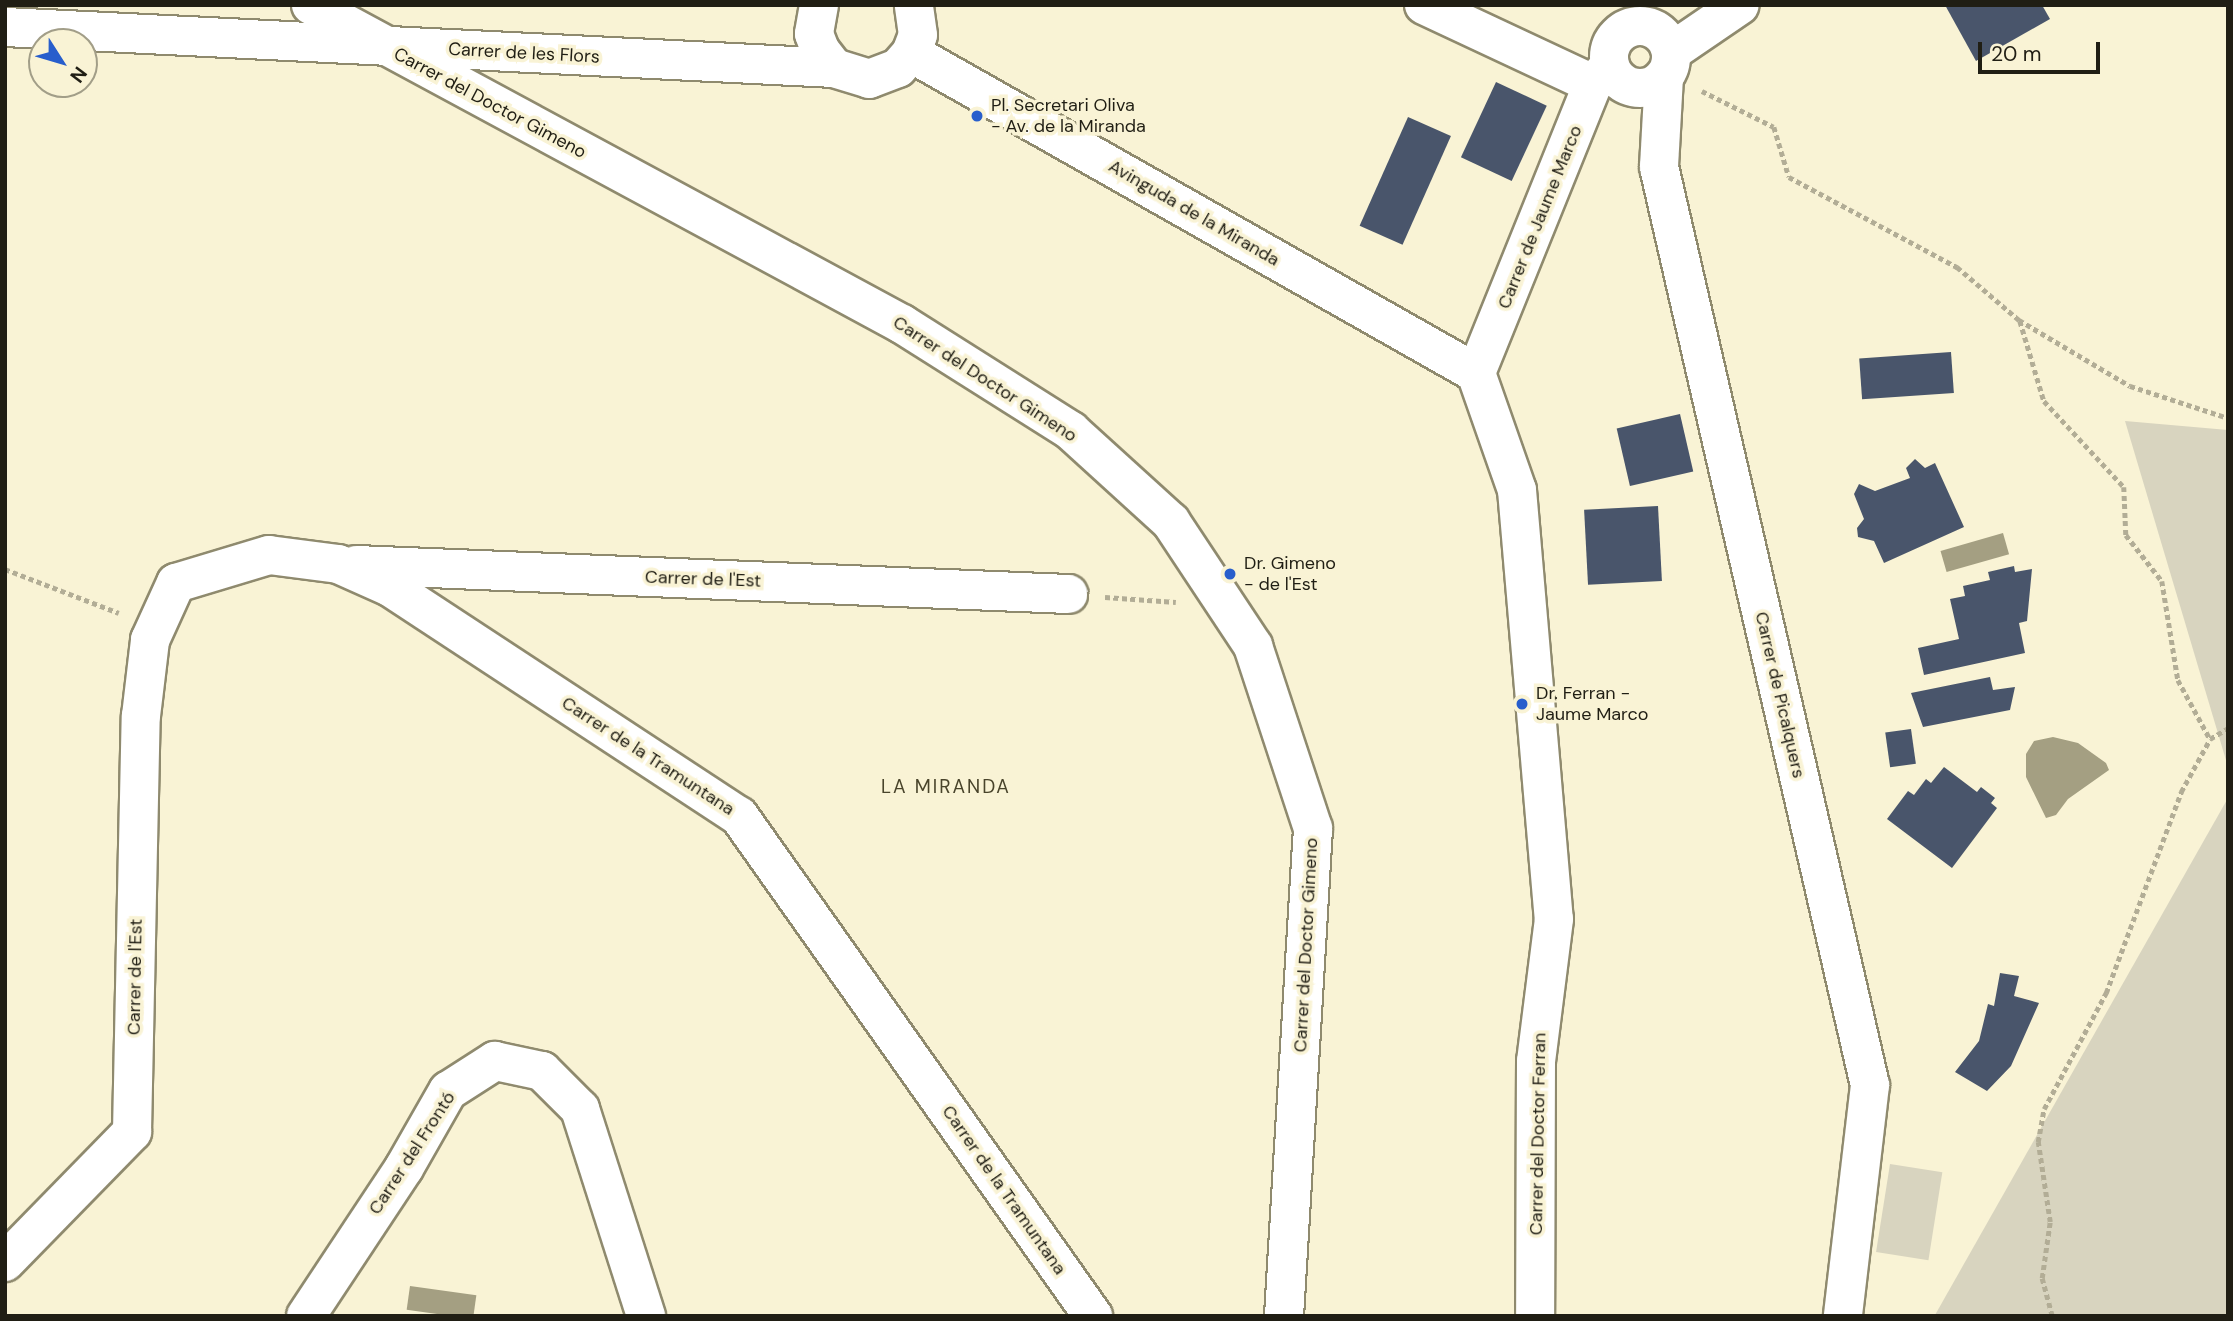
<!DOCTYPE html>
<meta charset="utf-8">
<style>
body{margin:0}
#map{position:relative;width:2233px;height:1321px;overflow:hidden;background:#f9f3d5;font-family:"DM Sans",sans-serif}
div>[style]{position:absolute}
.green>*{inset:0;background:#d8d4bf;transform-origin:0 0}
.water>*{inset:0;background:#a49f82;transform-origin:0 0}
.building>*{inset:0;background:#49556b;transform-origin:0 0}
.path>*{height:4.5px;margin-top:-2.25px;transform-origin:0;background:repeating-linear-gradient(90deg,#b2ad96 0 5px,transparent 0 8.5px)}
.roads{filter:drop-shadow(2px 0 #8f8a6e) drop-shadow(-2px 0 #8f8a6e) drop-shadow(0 2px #8f8a6e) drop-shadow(0 -2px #8f8a6e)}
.street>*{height:38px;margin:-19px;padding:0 19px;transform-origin:19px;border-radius:19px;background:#fff}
.street>.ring{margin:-19px;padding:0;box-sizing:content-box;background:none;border:38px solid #fff;border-radius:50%}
.dots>*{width:19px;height:19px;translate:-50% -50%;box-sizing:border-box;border:4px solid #f9f3d5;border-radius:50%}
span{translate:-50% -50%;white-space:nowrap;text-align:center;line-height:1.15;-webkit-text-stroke:7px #f9f3d5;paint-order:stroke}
.street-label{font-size:18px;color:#201e14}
.poi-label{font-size:18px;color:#201e14}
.left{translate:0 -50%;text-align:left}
.neighbourhood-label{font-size:19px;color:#49442b;letter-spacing:2px}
.frame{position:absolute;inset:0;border:7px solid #201e14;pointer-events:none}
.north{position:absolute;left:28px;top:28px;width:70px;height:70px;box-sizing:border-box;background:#f9f3d5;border:2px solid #a29e88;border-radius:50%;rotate:127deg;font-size:19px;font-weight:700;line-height:28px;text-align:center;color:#201e14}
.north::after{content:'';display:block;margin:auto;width:24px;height:32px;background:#285ecc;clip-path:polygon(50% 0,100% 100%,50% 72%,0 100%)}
.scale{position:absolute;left:1978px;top:42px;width:122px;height:32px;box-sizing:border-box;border:4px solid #201e14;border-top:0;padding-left:9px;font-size:21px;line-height:24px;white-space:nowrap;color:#201e14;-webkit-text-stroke:5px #f9f3d5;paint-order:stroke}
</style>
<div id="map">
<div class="green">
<i style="clip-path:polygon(2125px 421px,2228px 430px,2228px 767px)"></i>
<i style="clip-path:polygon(2228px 798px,2228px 1316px,1935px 1316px,1935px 1315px)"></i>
<i style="left:1890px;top:1164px;width:53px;height:89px;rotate:9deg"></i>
</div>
<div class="water">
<i style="left:2003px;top:533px;width:22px;height:65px;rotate:74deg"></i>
<i style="clip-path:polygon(2053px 737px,2078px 743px,2106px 763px,2109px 770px,2068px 799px,2056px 815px,2046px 818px,2026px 777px,2026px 754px,2034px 741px)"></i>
<i style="left:410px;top:1286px;width:67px;height:24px;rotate:8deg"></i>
</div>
<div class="building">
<i style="clip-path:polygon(1945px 5px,2042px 5px,2050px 19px,1976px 61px)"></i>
<i style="left:1496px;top:82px;width:56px;height:83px;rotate:25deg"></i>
<i style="left:1408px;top:117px;width:47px;height:119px;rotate:24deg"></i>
<i style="left:1951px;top:352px;width:41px;height:92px;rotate:86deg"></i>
<i style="left:1680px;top:414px;width:59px;height:65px;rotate:77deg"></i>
<i style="clip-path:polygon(1915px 459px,1925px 468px,1935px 463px,1964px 527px,1884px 563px,1874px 541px,1858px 537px,1857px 528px,1864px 519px,1854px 494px,1859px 484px,1875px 491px,1910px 478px,1906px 468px)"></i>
<i style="left:1658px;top:506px;width:75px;height:74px;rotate:87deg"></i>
<i style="clip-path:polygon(2014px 566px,2015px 572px,2032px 569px,2027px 621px,2019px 623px,2025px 653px,1924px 675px,1918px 648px,1959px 639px,1950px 599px,1965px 596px,1963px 586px,1990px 580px,1988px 572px)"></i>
<i style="clip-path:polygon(1990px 677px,1993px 690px,2015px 687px,2010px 710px,1923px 727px,1911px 693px)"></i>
<i style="left:1911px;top:729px;width:35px;height:26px;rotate:82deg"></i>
<i style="clip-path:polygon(1944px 767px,1977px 792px,1981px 787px,1995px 798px,1991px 803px,1997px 808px,1952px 868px,1887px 819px,1908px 791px,1914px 795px,1926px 779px,1931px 783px)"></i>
<i style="clip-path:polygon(2000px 973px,2019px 976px,2014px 996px,2039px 1003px,2011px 1066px,1987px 1091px,1955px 1072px,1979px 1041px,1988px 1004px,1994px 1006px)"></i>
</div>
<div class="path">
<i style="left:1702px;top:91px;width:80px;rotate:26.6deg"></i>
<i style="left:1774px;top:127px;width:52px;rotate:73.3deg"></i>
<i style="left:1789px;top:177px;width:191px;rotate:28.2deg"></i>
<i style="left:1957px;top:267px;width:82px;rotate:40.5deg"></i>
<i style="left:2019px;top:320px;width:129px;rotate:30.7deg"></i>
<i style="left:2130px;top:386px;width:103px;rotate:18.1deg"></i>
<i style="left:2020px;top:321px;width:84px;rotate:73.3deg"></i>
<i style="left:2044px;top:401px;width:117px;rotate:47.1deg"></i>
<i style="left:2124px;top:487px;width:48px;rotate:87.6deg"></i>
<i style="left:2126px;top:535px;width:58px;rotate:52deg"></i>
<i style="left:2162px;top:581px;width:100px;rotate:80.8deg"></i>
<i style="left:2178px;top:680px;width:67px;rotate:61.5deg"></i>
<i style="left:5px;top:569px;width:122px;rotate:21.1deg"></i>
<i style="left:1105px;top:597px;width:71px;rotate:4deg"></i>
<i style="left:2052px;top:1316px;width:39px;rotate:-105deg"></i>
<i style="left:2042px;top:1278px;width:57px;rotate:-81.9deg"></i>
<i style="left:2050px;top:1222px;width:81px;rotate:-98.5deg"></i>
<i style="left:2038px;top:1142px;width:34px;rotate:-80deg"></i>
<i style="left:2044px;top:1109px;width:132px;rotate:-61.9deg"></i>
<i style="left:2106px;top:993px;width:215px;rotate:-69.5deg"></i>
<i style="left:2181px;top:792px;width:60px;rotate:-61.3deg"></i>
<i style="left:2210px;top:739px;width:21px;rotate:-31deg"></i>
</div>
<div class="roads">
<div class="street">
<i style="left:311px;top:5px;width:672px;rotate:28.36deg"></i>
<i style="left:902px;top:324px;width:200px;rotate:32.3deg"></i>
<i style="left:1071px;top:431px;width:135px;rotate:42.3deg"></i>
<i style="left:1171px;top:522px;width:149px;rotate:56.5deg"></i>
<i style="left:1253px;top:646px;width:192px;rotate:71.8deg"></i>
<i style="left:1313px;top:828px;width:489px;rotate:93.4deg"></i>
<i style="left:819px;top:5px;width:29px;rotate:100deg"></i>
<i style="left:814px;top:34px;width:17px;rotate:69deg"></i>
<i style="left:820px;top:50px;width:23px;rotate:52deg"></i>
<i style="left:834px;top:68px;width:37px;rotate:17deg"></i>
<i style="left:869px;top:79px;width:31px;rotate:-21deg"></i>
<i style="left:898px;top:68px;width:20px;rotate:-49deg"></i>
<i style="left:911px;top:53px;width:19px;rotate:-69deg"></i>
<i style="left:918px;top:35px;width:30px;rotate:-98deg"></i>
<i style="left:1424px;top:5px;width:187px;rotate:25.1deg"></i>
<i class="ring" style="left:1609px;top:26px;width:24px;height:24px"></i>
<i style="left:5px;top:27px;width:830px;rotate:2.83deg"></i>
<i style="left:1671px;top:52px;width:83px;rotate:-34.3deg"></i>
<i style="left:911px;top:53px;width:649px;rotate:29.53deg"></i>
<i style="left:1664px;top:77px;width:90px;rotate:93.2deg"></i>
<i style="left:1659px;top:167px;width:942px;rotate:77.06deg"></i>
<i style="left:1870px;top:1085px;width:233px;rotate:96.7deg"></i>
<i style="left:1476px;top:373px;width:124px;rotate:70.7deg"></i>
<i style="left:1517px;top:490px;width:431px;rotate:85.1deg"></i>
<i style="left:1554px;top:919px;width:143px;rotate:97.2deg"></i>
<i style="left:1536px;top:1061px;width:255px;rotate:90.2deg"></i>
<i style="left:1476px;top:373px;width:312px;rotate:-68deg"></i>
<i style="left:1593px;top:84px;width:25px;rotate:-48deg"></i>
<i style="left:356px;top:565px;width:713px;rotate:2.33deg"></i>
<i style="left:5px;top:1262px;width:182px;rotate:-45.7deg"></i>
<i style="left:132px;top:1132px;width:416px;rotate:-88.8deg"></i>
<i style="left:141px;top:716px;width:77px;rotate:-83.2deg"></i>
<i style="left:150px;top:640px;width:63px;rotate:-65.5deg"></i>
<i style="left:176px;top:583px;width:97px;rotate:-16.8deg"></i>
<i style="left:269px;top:555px;width:70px;rotate:7.4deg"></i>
<i style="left:338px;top:564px;width:57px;rotate:23.9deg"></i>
<i style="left:390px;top:587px;width:417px;rotate:33.3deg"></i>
<i style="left:739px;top:816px;width:613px;rotate:54.7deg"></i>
<i style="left:306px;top:1316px;width:178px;rotate:-56.5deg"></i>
<i style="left:404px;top:1168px;width:89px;rotate:-60.3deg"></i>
<i style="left:448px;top:1091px;width:56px;rotate:-32.6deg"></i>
<i style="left:495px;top:1061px;width:48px;rotate:12deg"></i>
<i style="left:542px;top:1071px;width:54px;rotate:45deg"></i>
<i style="left:580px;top:1109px;width:217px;rotate:72.3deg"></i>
</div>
</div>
<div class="dots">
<i style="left:977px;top:116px;background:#285ecc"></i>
<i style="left:1230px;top:574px;background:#285ecc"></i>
<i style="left:1522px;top:704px;background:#285ecc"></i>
</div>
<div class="street-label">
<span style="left:524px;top:53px;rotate:3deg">Carrer de les Flors</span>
<span style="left:490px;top:103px;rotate:28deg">Carrer del Doctor Gimeno</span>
<span style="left:1194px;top:213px;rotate:30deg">Avinguda de la Miranda</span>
<span style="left:1540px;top:217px;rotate:-68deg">Carrer de Jaume Marco</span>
<span style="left:985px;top:379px;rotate:33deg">Carrer del Doctor Gimeno</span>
<span style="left:703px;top:579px;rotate:2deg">Carrer de l'Est</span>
<span style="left:1780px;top:695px;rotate:77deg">Carrer de Picalquers</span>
<span style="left:648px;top:756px;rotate:33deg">Carrer de la Tramuntana</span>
<span style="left:1306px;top:945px;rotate:-87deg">Carrer del Doctor Gimeno</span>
<span style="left:135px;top:977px;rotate:-89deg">Carrer de l'Est</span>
<span style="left:1538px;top:1134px;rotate:-89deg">Carrer del Doctor Ferran</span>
<span style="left:412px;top:1153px;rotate:-57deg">Carrer del Frontó</span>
<span style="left:1004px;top:1190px;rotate:55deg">Carrer de la Tramuntana</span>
</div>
<div class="poi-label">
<span class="left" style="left:991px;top:116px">Pl. Secretari Oliva<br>- Av. de la Miranda</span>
<span class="left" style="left:1244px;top:574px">Dr. Gimeno<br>- de l'Est</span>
<span class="left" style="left:1536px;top:704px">Dr. Ferran -<br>Jaume Marco</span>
</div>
<div class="neighbourhood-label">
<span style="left:946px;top:787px">LA MIRANDA</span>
</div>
<div class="frame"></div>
<div class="north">N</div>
<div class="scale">20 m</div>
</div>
